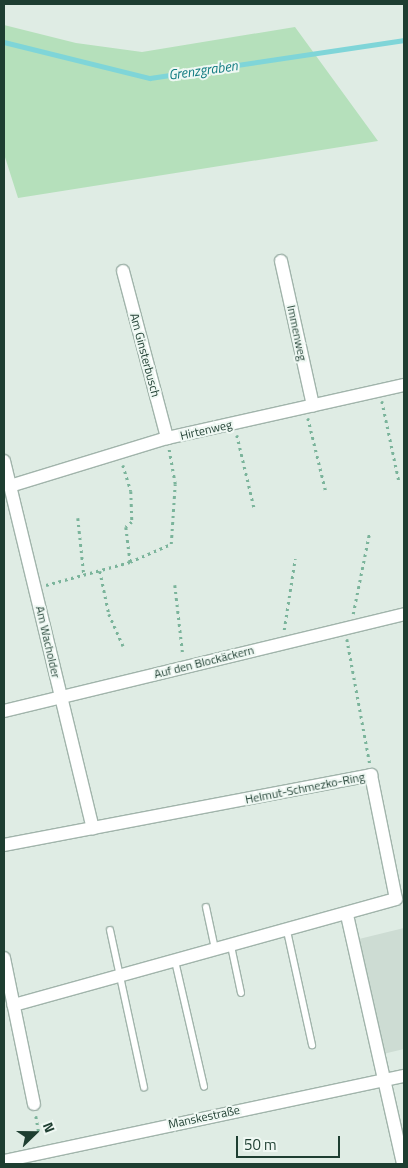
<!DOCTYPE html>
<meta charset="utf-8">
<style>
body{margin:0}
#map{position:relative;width:408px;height:1168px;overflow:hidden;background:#dfece4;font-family:"Titillium Web",sans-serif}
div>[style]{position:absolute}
.built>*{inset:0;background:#cddcd3}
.green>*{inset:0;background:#b5e0bb}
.stream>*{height:4.5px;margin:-2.25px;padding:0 2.25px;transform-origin:2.25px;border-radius:2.25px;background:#7fd5d8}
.path>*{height:2.5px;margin-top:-1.25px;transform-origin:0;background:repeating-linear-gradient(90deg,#7bb49b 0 2.5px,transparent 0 6.5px)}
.roads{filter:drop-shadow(1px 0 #a1b4ab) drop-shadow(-1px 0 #a1b4ab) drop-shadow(0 1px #a1b4ab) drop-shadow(0 -1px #a1b4ab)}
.service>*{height:6px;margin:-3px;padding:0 3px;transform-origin:3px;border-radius:3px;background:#fff}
.minor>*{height:12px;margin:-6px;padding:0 6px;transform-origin:6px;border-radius:6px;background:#fff}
span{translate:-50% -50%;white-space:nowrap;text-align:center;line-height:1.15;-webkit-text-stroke:4px #eff8f3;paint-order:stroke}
.street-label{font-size:12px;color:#1e3e31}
.water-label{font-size:14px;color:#117b81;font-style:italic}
.frame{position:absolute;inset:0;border:5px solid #1e3e31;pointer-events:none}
.north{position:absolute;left:10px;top:1108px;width:50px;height:50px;-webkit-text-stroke:4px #eff8f3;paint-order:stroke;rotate:68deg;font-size:14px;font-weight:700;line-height:20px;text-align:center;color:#1e3e31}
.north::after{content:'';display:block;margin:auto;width:18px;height:22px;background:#1e3e31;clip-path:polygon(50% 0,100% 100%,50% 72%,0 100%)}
.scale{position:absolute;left:236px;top:1136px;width:104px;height:22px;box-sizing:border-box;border:2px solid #1e3e31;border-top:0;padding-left:6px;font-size:15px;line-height:18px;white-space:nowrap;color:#1e3e31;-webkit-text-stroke:4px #eff8f3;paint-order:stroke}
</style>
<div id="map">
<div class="built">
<i style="clip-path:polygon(404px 928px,404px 1049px,383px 1054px,359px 939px)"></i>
</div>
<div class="green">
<i style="clip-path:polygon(4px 25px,76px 43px,142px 52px,295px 27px,378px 141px,18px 198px,4px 154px)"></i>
</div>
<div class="stream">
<i style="left:4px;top:42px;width:150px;rotate:13.9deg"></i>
<i style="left:150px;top:78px;width:257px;rotate:-8.5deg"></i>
</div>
<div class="path">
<i style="left:382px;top:401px;width:82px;rotate:78deg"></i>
<i style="left:308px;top:418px;width:76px;rotate:76.3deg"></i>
<i style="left:237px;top:435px;width:74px;rotate:76.7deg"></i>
<i style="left:123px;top:465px;width:27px;rotate:73deg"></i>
<i style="left:131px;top:491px;width:31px;rotate:88deg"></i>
<i style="left:132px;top:522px;width:8px;rotate:140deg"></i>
<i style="left:126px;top:527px;width:35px;rotate:83deg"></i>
<i style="left:78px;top:518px;width:57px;rotate:84deg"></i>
<i style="left:100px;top:571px;width:44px;rotate:78.2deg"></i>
<i style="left:109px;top:614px;width:35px;rotate:66deg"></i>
<i style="left:46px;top:585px;width:87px;rotate:-15.3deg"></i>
<i style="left:130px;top:562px;width:45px;rotate:-23.7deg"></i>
<i style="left:171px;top:544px;width:60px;rotate:-86.2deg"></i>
<i style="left:175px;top:484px;width:35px;rotate:-100deg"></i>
<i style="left:175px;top:585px;width:70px;rotate:83.5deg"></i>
<i style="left:353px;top:614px;width:81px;rotate:-78.6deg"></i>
<i style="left:284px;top:630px;width:72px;rotate:-81.2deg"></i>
<i style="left:347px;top:639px;width:127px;rotate:79.6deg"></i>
<i style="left:36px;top:1116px;width:17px;rotate:80deg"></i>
</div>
<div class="roads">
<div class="service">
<i style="left:206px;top:907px;width:43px;rotate:77.9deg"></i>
<i style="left:110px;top:930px;width:161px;rotate:77.8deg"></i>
<i style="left:287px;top:931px;width:117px;rotate:77.6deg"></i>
<i style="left:231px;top:946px;width:48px;rotate:78deg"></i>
<i style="left:175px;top:961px;width:129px;rotate:77deg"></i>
</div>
<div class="minor">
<i style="left:281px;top:261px;width:148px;rotate:77.5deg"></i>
<i style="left:123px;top:271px;width:173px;rotate:75.2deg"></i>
<i style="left:4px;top:461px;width:378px;rotate:76.4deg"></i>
<i style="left:10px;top:486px;width:164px;rotate:-17deg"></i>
<i style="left:167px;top:438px;width:243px;rotate:-12.6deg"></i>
<i style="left:4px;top:711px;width:412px;rotate:-13.6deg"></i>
<i style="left:4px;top:845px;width:374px;rotate:-10.8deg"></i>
<i style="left:371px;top:775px;width:126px;rotate:78.6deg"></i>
<i style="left:396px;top:899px;width:397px;rotate:164.5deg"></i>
<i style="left:347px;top:915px;width:255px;rotate:77.3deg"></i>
<i style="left:4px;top:958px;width:149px;rotate:78.4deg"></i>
<i style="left:4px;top:1161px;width:409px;rotate:-12deg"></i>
</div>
</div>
<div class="street-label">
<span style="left:297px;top:333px;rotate:78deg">Immenweg</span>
<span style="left:145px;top:355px;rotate:75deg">Am Ginsterbusch</span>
<span style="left:206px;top:430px;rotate:-13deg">Hirtenweg</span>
<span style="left:48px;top:642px;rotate:77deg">Am Wacholder</span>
<span style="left:204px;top:662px;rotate:-14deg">Auf den Blockäckern</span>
<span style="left:305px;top:788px;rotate:-11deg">Helmut-Schmezko-Ring</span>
<span style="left:204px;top:1117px;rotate:-12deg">Manskestraße</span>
</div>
<div class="water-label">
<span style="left:203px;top:70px;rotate:-8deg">Grenzgraben</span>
</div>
<div class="frame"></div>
<div class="north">N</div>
<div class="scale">50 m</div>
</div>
